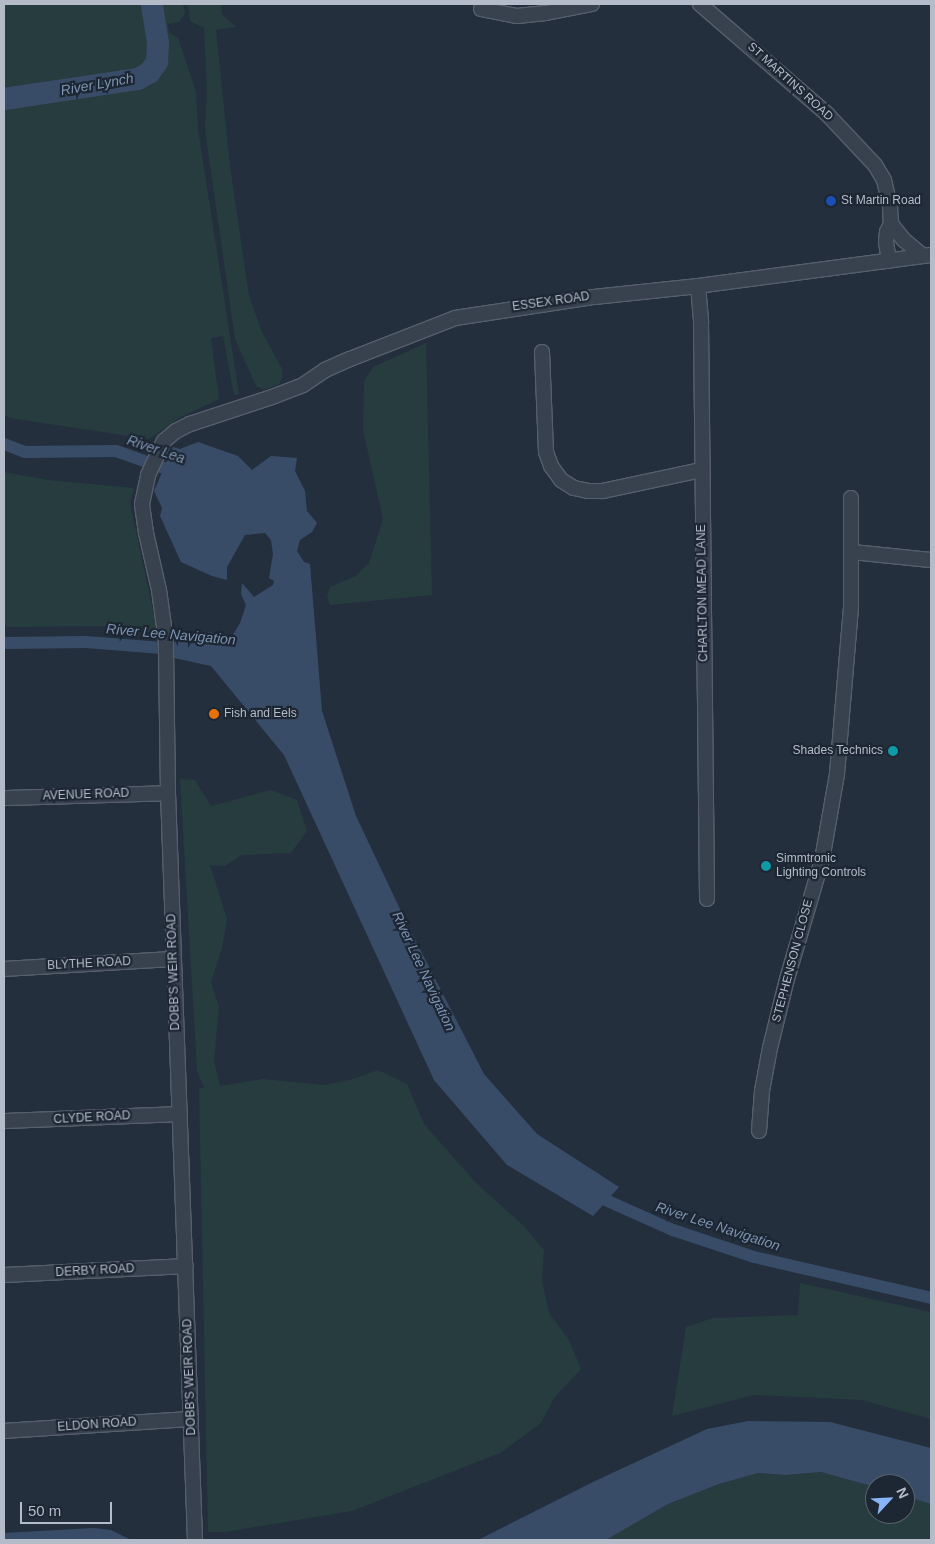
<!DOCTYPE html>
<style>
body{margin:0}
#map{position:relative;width:935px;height:1544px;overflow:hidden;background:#242f3e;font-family:Helvetica,sans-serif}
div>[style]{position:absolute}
.green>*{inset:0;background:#263c3f}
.water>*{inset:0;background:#394c67}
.canal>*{height:12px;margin:-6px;padding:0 6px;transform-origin:6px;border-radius:6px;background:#394c67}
.river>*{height:22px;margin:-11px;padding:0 11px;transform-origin:11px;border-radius:11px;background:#394c67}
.roads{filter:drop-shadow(1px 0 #565f6c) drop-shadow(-1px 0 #565f6c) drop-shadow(0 1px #565f6c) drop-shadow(0 -1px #565f6c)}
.minor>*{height:14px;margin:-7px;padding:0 7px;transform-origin:7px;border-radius:7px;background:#38414e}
.dots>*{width:14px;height:14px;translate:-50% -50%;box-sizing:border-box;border:2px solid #1d2633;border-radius:50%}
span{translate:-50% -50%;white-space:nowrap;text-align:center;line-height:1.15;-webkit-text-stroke:4.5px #1d2633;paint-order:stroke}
.street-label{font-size:12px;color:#b4bcc9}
.poi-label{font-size:12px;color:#b4bcc9}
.left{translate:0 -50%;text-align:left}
.right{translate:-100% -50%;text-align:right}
.water-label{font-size:14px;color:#7c92b1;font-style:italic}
.frame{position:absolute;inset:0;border:5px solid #b4bcc9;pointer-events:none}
.north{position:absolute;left:865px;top:1474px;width:50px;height:50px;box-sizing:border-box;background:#1d2633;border:1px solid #59626f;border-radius:50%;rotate:65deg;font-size:14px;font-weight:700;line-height:20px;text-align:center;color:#b4bcc9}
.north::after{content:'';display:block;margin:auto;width:18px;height:22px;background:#8ab4f8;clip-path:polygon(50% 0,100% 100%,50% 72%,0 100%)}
.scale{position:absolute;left:20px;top:1502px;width:92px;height:22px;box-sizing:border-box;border:2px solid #b4bcc9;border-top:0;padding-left:6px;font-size:15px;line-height:18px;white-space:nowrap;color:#b4bcc9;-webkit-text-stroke:4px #1d2633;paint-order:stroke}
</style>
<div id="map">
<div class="green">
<i style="clip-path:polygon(4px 4px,183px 4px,185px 13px,179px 22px,168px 24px,169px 32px,178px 38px,196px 92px,198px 129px,239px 394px,234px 395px,223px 336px,211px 338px,219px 399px,179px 418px,149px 439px,10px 418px,4px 415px)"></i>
<i style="clip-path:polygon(188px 4px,221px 4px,222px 14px,236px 27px,216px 30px,230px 166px,249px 296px,262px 332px,282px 369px,282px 378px,279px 384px,264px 390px,256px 386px,235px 339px,205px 130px,207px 90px,204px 28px,190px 21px)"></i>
<i style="clip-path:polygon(426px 343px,432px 595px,330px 605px,327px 597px,330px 587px,356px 576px,369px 563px,383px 519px,363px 430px,364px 381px,373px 367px)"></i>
<i style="clip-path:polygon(4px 472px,48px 480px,134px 488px,130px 503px,158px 634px,106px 626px,4px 627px)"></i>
<i style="clip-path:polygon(180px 779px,195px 780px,211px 806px,271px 790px,297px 800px,307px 831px,291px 853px,242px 855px,225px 866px,210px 865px,227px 919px,222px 948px,211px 982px,219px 1007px,214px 1061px,220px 1086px,263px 1079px,324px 1085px,353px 1079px,378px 1070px,407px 1084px,424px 1124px,476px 1183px,524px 1226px,544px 1250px,542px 1281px,549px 1313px,569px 1340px,581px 1369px,554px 1398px,541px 1423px,500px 1453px,352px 1511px,225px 1532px,208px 1532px,199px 1088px,204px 1088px,197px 1071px)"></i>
<i style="clip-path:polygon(800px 1283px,931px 1312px,931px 1419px,862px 1400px,754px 1395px,672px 1416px,686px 1327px,713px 1318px,798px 1315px)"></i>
<i style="clip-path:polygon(821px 1472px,875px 1487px,875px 1514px,905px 1514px,905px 1496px,931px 1504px,931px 1540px,606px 1540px,668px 1504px,719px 1484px,758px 1473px,785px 1475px)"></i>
</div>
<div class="water">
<i style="clip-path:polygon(198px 442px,238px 456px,252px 470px,271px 456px,297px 458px,295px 471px,305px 491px,307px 511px,317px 523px,312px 532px,300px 540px,297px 551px,304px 562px,310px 564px,322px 711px,356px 816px,407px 924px,484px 1074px,537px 1134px,619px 1187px,593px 1216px,507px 1165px,434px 1080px,284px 755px,211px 666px,174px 658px,175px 637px,209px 632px,231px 638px,240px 623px,246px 605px,241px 594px,242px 583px,254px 597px,273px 585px,274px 581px,269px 578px,273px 554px,271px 540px,265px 533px,245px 535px,227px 567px,227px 580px,212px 576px,181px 562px,160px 516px,162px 508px,154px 491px,173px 447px,180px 449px)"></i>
<i style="clip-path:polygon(748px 1421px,830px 1422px,931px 1448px,931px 1504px,905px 1496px,905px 1484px,875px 1484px,875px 1487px,821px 1472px,785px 1475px,758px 1473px,719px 1484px,668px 1504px,606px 1540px,478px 1540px,595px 1481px,707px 1429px)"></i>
<i style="clip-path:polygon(94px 1528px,111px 1530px,131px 1540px,4px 1540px,4px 1533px)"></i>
</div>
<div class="canal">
<i style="left:4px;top:444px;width:22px;rotate:21deg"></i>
<i style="left:25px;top:452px;width:91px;rotate:-0.6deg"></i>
<i style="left:116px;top:451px;width:69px;rotate:19.5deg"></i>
<i style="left:4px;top:643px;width:82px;rotate:-0.7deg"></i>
<i style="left:86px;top:642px;width:89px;rotate:4.5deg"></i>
<i style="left:592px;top:1194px;width:89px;rotate:24deg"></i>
<i style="left:673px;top:1230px;width:85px;rotate:18.4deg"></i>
<i style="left:754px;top:1257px;width:182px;rotate:13deg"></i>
</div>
<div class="river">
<i style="left:4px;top:99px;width:121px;rotate:-8.5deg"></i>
<i style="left:124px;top:81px;width:14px;rotate:-8deg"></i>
<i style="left:138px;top:79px;width:13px;rotate:-29deg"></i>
<i style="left:149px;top:73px;width:14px;rotate:-54deg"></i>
<i style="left:157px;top:62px;width:19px;rotate:-87deg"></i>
<i style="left:158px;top:43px;width:39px;rotate:-99deg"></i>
</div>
<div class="roads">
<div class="minor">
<i style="left:700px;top:4px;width:168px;rotate:40.9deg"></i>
<i style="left:827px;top:114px;width:70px;rotate:46.7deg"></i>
<i style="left:875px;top:165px;width:17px;rotate:59deg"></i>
<i style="left:884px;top:180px;width:28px;rotate:77deg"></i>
<i style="left:890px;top:207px;width:17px;rotate:87deg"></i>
<i style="left:891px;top:224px;width:9px;rotate:117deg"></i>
<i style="left:887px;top:232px;width:10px;rotate:96deg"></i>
<i style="left:886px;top:242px;width:19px;rotate:81deg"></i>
<i style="left:481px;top:9px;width:37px;rotate:11deg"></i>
<i style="left:517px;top:16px;width:29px;rotate:-6deg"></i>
<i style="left:546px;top:13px;width:47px;rotate:-11.1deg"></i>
<i style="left:891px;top:224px;width:21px;rotate:51deg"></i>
<i style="left:904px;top:240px;width:25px;rotate:40deg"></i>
<i style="left:698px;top:286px;width:37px;rotate:85deg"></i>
<i style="left:701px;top:323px;width:576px;rotate:89.4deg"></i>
<i style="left:542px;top:352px;width:100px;rotate:87.7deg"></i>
<i style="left:546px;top:452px;width:15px;rotate:70deg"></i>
<i style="left:551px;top:466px;width:17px;rotate:54deg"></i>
<i style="left:561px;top:480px;width:15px;rotate:32deg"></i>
<i style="left:574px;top:488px;width:14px;rotate:12deg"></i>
<i style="left:588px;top:491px;width:15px"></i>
<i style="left:603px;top:491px;width:100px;rotate:-12.1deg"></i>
<i style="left:852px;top:552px;width:79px;rotate:5.8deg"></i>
<i style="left:4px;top:798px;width:164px;rotate:-1.7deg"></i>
<i style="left:4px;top:969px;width:170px;rotate:-3.4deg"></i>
<i style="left:4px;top:1121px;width:176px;rotate:-2.3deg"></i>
<i style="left:759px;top:1131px;width:40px;rotate:-85.7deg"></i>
<i style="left:762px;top:1091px;width:44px;rotate:-79.5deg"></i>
<i style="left:770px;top:1048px;width:71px;rotate:-76.2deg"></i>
<i style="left:787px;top:979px;width:124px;rotate:-73.6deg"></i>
<i style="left:822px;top:860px;width:87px;rotate:-80.1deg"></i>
<i style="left:837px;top:774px;width:169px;rotate:-85.2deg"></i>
<i style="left:851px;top:606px;width:108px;rotate:-90deg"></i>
<i style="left:4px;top:1275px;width:182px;rotate:-2.8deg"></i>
<i style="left:4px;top:1431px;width:187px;rotate:-3.7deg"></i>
<i style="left:195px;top:1540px;width:747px;rotate:-92.07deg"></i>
<i style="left:168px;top:793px;width:152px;rotate:-90.8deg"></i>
<i style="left:166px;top:641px;width:51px;rotate:-97.8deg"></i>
<i style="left:159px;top:590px;width:58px;rotate:-102.8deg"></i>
<i style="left:146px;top:533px;width:29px;rotate:-98deg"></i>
<i style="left:142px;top:504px;width:30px;rotate:-78deg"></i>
<i style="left:148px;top:475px;width:38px;rotate:-65deg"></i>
<i style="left:164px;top:441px;width:16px;rotate:-40deg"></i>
<i style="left:176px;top:431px;width:16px;rotate:-27deg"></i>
<i style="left:190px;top:424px;width:86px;rotate:-18.2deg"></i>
<i style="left:272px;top:397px;width:33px;rotate:-21deg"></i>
<i style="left:303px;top:385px;width:27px;rotate:-34deg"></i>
<i style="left:325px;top:370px;width:27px;rotate:-24deg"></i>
<i style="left:350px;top:359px;width:113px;rotate:-21.3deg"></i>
<i style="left:455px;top:318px;width:141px;rotate:-8.6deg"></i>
<i style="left:594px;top:297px;width:105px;rotate:-6deg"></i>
<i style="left:698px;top:286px;width:235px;rotate:-7.6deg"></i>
</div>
</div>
<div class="dots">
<i style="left:831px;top:201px;background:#1a4fb4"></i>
<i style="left:214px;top:714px;background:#e8710a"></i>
<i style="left:893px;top:751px;background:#0f9aa8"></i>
<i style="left:766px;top:866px;background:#0f9aa8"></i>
</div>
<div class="street-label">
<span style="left:790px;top:82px;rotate:42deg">ST MARTINS ROAD</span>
<span style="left:551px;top:302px;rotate:-8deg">ESSEX ROAD</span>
<span style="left:703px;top:593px;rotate:-91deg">CHARLTON MEAD LANE</span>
<span style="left:86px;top:795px;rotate:-2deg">AVENUE ROAD</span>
<span style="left:793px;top:961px;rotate:-75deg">STEPHENSON CLOSE</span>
<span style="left:89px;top:964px;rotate:-3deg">BLYTHE ROAD</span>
<span style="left:174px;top:972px;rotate:-92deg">DOBB'S WEIR ROAD</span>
<span style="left:92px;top:1118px;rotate:-3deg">CLYDE ROAD</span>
<span style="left:95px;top:1271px;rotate:-3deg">DERBY ROAD</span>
<span style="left:190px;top:1377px;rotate:-92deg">DOBB'S WEIR ROAD</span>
<span style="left:97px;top:1425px;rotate:-4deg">ELDON ROAD</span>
</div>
<div class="poi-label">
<span class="left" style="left:841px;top:201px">St Martin Road</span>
<span class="left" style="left:224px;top:714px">Fish and Eels</span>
<span class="right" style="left:883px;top:751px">Shades Technics</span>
<span class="left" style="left:776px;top:866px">Simmtronic<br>Lighting Controls</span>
</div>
<div class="water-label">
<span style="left:97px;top:84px;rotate:-10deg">River Lynch</span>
<span style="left:156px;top:449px;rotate:19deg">River Lea</span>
<span style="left:171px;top:634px;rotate:5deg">River Lee Navigation</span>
<span style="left:424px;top:971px;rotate:65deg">River Lee Navigation</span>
<span style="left:718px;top:1226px;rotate:18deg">River Lee Navigation</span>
</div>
<div class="frame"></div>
<div class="north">N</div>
<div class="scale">50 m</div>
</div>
